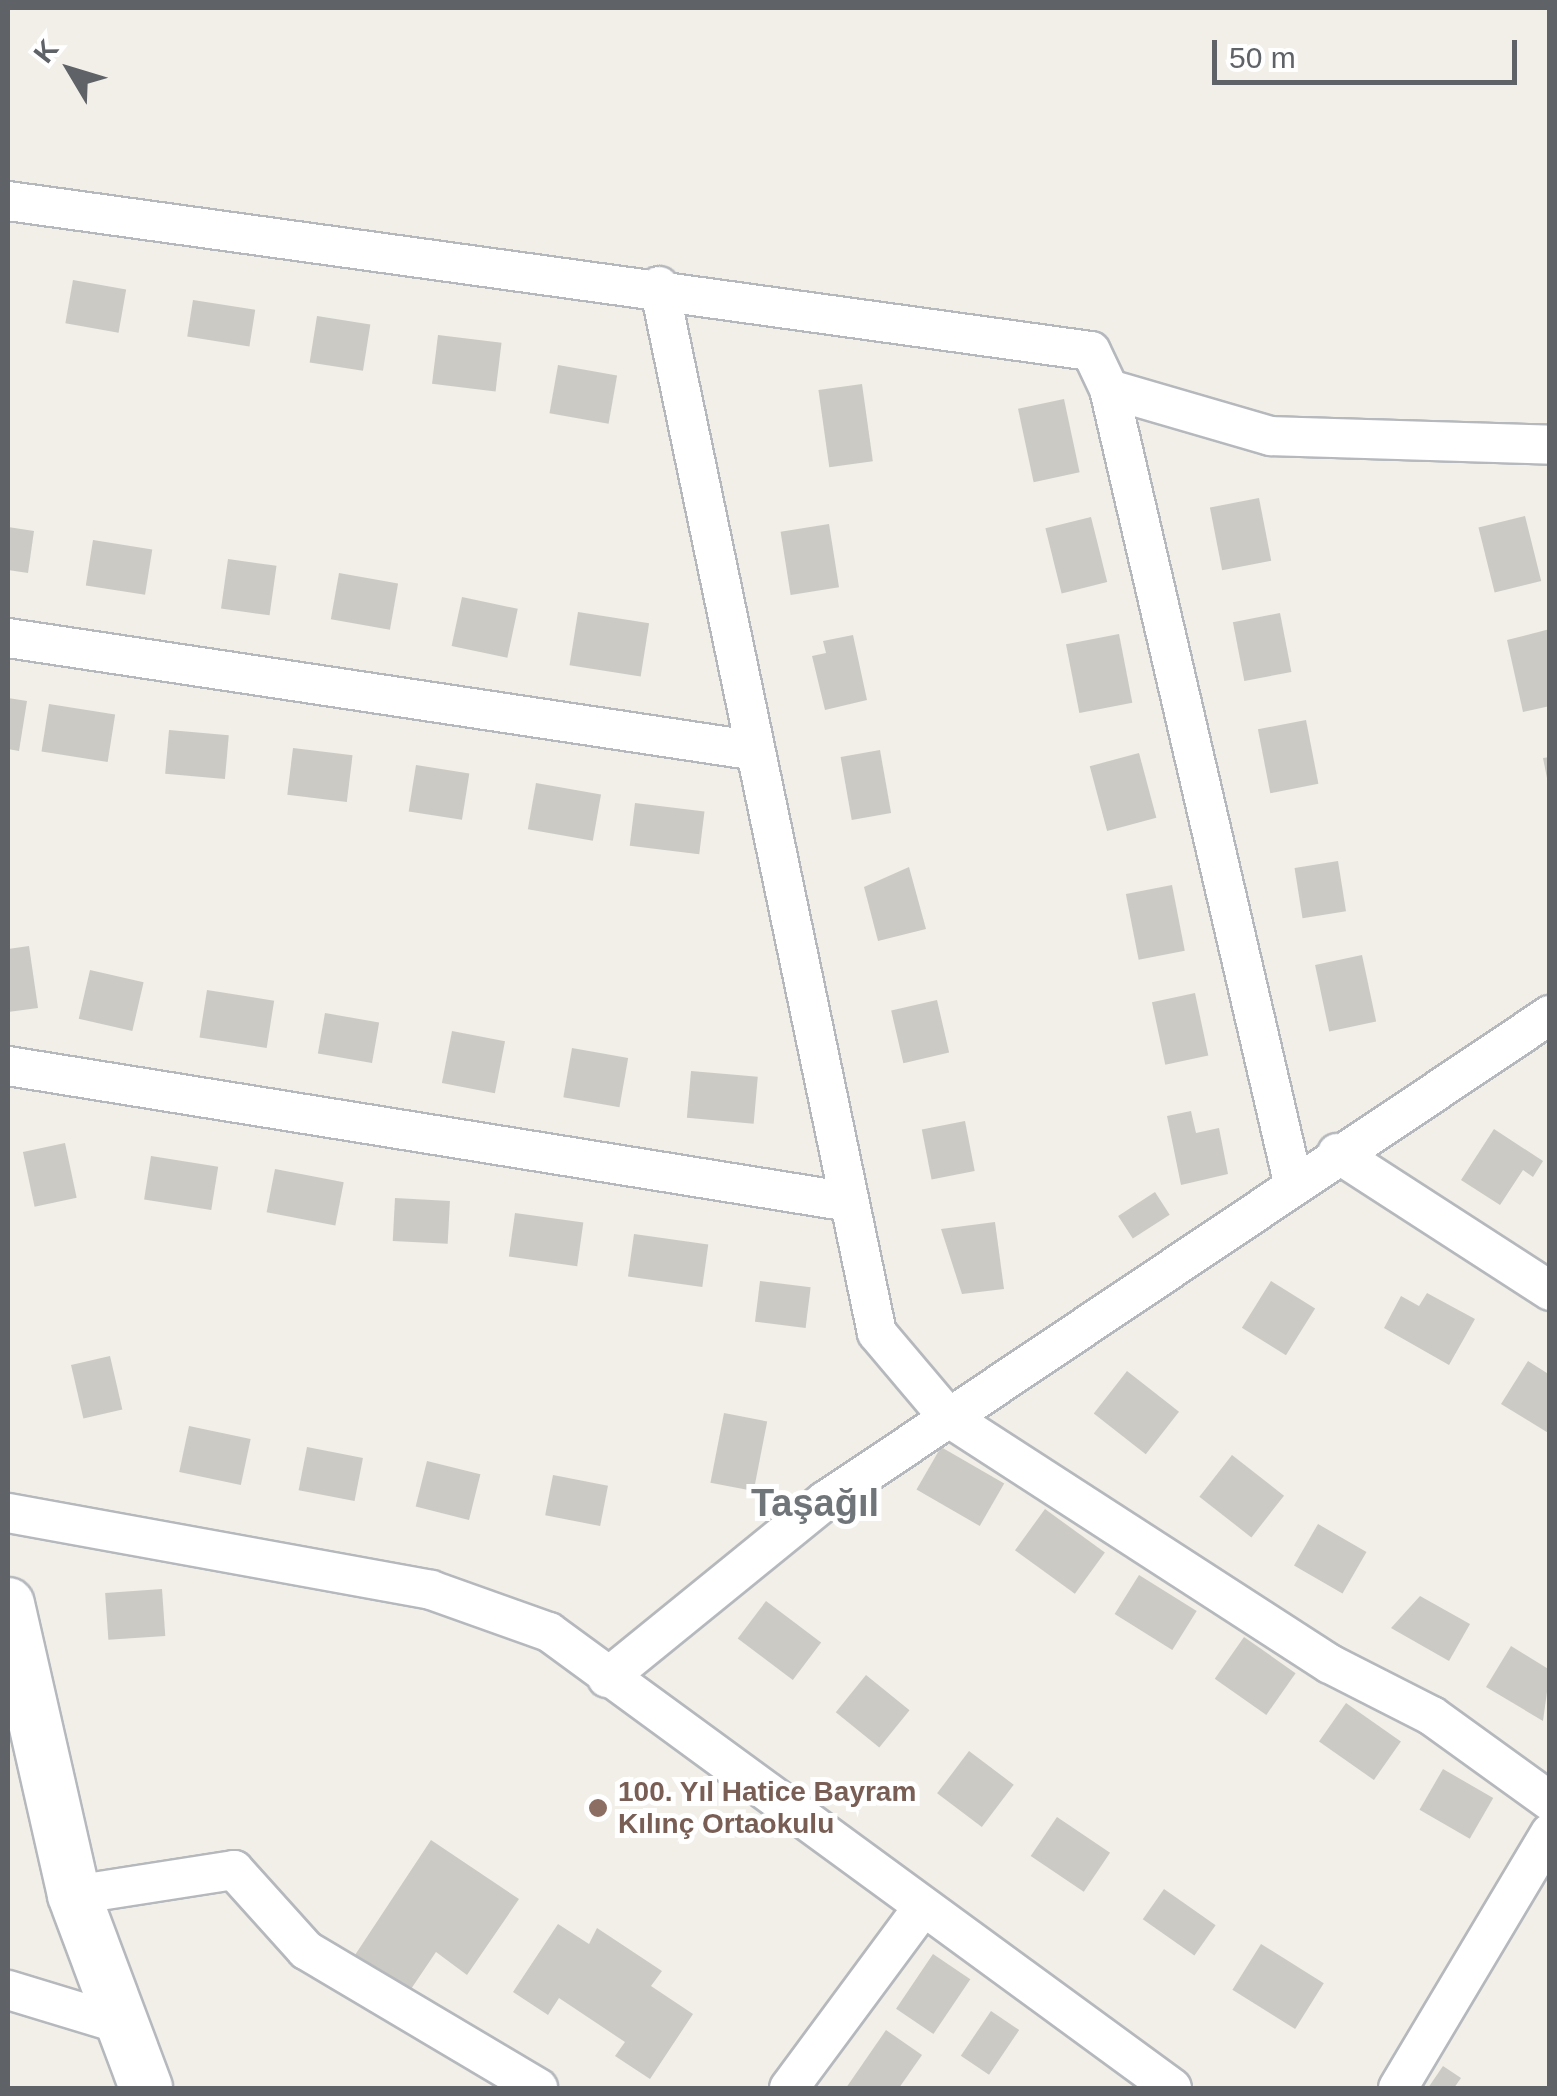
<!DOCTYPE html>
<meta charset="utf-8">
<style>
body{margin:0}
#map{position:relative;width:1557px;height:2096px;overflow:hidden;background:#f1efe8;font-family:Arial,sans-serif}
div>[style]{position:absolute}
.building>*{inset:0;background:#cccac5;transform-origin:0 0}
.roads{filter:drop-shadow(2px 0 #b5b8bc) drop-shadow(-2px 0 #b5b8bc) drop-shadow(0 2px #b5b8bc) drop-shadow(0 -2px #b5b8bc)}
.street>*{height:38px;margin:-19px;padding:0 19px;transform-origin:19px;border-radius:19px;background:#fff}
.secondary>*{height:52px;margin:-26px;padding:0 26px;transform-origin:26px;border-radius:26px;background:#fff}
.dots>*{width:28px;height:28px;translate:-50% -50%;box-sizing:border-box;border:5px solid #fff;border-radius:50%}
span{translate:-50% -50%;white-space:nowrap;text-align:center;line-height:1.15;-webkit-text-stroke:10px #fff;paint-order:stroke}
.education-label{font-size:28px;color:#785e54;font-weight:700}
.left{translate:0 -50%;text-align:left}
.district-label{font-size:38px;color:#70757a;font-weight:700}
.frame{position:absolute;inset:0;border:10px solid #5f6368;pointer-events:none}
.north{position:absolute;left:20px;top:20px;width:100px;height:100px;-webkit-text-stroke:8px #fff;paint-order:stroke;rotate:308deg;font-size:28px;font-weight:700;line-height:40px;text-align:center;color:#5f6368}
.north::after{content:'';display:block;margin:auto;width:35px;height:45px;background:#5f6368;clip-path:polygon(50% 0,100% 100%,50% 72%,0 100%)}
.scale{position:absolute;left:1212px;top:40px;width:305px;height:45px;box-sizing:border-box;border:5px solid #5f6368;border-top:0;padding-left:12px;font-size:30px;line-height:35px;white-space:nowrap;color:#5f6368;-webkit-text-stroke:8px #fff;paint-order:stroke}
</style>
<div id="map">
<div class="building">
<i style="left:73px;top:280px;width:54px;height:44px;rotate:10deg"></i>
<i style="left:193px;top:300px;width:63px;height:37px;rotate:9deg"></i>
<i style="left:317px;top:316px;width:54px;height:47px;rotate:9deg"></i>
<i style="left:438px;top:335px;width:64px;height:49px;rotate:7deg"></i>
<i style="left:558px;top:365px;width:60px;height:49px;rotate:10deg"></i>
<i style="left:862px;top:384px;width:78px;height:44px;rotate:82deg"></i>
<i style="left:1064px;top:399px;width:75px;height:47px;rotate:78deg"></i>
<i style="left:1259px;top:498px;width:64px;height:50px;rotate:79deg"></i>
<i style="left:1525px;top:516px;width:67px;height:48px;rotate:76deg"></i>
<i style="left:1091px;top:517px;width:67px;height:47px;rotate:76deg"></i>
<i style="left:829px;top:524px;width:64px;height:49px;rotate:81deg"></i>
<i style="clip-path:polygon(8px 527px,34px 531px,28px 573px,8px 570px)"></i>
<i style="left:93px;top:540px;width:60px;height:46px;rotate:9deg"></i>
<i style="left:228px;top:559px;width:49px;height:50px;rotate:8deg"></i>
<i style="left:339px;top:573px;width:60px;height:47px;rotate:10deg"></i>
<i style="left:462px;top:597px;width:57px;height:50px;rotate:12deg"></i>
<i style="left:578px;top:612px;width:72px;height:54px;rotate:9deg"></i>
<i style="left:1280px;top:613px;width:60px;height:48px;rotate:79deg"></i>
<i style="clip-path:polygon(1550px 629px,1550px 706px,1523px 712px,1507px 640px)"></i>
<i style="left:1119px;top:634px;width:70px;height:54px;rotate:79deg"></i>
<i style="clip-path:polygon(853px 635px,867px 700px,825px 710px,812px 656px,826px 653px,823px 641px)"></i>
<i style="clip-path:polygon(8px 698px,27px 701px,19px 751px,8px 749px)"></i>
<i style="left:49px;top:704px;width:67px;height:48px;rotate:9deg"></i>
<i style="left:1306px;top:720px;width:65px;height:49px;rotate:79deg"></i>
<i style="left:169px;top:730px;width:60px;height:44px;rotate:5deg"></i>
<i style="left:293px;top:748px;width:60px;height:47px;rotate:7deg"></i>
<i style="left:880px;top:750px;width:64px;height:40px;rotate:80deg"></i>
<i style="left:1139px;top:753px;width:67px;height:51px;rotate:75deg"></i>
<i style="clip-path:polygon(1550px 757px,1550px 782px,1548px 783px,1543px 758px)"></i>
<i style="left:416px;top:765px;width:54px;height:47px;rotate:9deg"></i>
<i style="left:536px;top:783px;width:66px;height:47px;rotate:10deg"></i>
<i style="left:635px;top:803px;width:70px;height:43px;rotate:7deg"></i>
<i style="left:1338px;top:861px;width:51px;height:44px;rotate:81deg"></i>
<i style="clip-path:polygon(909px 867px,926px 929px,878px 941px,864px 887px)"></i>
<i style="left:1172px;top:885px;width:67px;height:47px;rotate:79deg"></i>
<i style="clip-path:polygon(29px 946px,38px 1008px,8px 1012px,8px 949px)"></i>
<i style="left:1362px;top:955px;width:68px;height:48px;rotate:78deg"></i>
<i style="left:90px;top:970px;width:55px;height:50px;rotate:13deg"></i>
<i style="left:207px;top:990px;width:68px;height:48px;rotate:9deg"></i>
<i style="left:1195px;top:993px;width:64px;height:44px;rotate:78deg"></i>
<i style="left:937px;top:1000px;width:54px;height:47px;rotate:77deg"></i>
<i style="left:325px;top:1013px;width:55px;height:41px;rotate:10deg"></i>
<i style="left:452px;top:1031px;width:54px;height:53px;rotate:11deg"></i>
<i style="left:572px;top:1048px;width:57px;height:50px;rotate:10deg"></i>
<i style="left:691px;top:1071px;width:67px;height:47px;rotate:5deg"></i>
<i style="clip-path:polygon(1191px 1111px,1196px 1133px,1219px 1128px,1228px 1174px,1181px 1185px,1167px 1116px)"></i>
<i style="left:965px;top:1121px;width:51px;height:44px;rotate:79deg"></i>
<i style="clip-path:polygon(1494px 1129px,1543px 1161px,1533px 1177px,1523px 1170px,1500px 1205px,1461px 1180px)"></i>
<i style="left:65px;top:1143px;width:56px;height:43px;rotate:78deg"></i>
<i style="left:151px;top:1156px;width:68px;height:44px;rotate:9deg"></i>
<i style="left:275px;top:1169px;width:70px;height:44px;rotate:11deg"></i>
<i style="left:1155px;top:1192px;width:27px;height:44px;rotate:57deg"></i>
<i style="left:395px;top:1198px;width:55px;height:43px;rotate:3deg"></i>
<i style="left:515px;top:1213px;width:69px;height:44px;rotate:8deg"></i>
<i style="clip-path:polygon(995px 1222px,1004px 1289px,962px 1294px,941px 1229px)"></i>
<i style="left:634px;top:1234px;width:75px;height:43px;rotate:8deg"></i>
<i style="left:760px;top:1281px;width:51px;height:41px;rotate:7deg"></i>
<i style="left:1271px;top:1281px;width:52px;height:55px;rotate:32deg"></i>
<i style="clip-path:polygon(1427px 1293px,1475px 1319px,1449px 1365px,1384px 1328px,1401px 1296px,1419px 1306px)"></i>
<i style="left:110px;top:1356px;width:55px;height:40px;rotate:77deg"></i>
<i style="clip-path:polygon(1528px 1361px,1550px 1375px,1550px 1434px,1501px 1404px)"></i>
<i style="left:1127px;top:1371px;width:66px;height:54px;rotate:38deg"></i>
<i style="left:724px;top:1413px;width:44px;height:71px;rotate:11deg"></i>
<i style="left:189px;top:1426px;width:63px;height:47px;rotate:12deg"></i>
<i style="left:307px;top:1447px;width:57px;height:44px;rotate:11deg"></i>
<i style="left:941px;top:1447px;width:73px;height:49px;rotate:30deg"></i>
<i style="left:1232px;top:1455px;width:66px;height:53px;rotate:38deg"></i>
<i style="left:427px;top:1461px;width:55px;height:47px;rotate:14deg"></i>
<i style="left:553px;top:1475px;width:56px;height:41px;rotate:11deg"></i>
<i style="left:1045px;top:1509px;width:74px;height:51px;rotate:36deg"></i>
<i style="left:1318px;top:1524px;width:56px;height:48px;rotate:30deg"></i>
<i style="left:1139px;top:1575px;width:68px;height:46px;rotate:32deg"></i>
<i style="left:162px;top:1589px;width:47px;height:57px;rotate:86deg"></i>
<i style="clip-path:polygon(1420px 1596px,1470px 1624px,1449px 1661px,1391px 1628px)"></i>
<i style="left:766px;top:1601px;width:69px;height:47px;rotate:37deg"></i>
<i style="left:1244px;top:1637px;width:63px;height:51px;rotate:35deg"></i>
<i style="clip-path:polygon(1511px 1646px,1550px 1670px,1543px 1721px,1486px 1687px)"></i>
<i style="left:866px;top:1675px;width:56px;height:48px;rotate:39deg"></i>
<i style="left:1346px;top:1703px;width:67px;height:47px;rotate:35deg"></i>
<i style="left:969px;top:1751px;width:56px;height:53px;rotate:37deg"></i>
<i style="left:1443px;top:1769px;width:58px;height:47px;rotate:30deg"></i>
<i style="left:1057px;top:1817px;width:64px;height:47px;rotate:34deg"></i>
<i style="clip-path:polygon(431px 1840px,519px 1899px,467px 1975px,436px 1952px,409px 1992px,355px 1955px)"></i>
<i style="left:1164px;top:1889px;width:63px;height:37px;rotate:35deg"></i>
<i style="clip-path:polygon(558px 1924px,589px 1944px,597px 1928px,662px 1971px,651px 1986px,693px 2014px,650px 2079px,615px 2056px,625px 2042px,559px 1998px,548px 2015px,513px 1992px)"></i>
<i style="left:1261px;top:1944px;width:74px;height:54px;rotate:32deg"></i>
<i style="left:933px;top:1954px;width:45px;height:66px;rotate:34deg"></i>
<i style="left:991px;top:2011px;width:34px;height:54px;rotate:34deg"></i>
<i style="clip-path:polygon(886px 2030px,922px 2055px,899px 2088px,846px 2088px)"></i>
<i style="clip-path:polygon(1443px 2066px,1461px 2078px,1454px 2088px,1428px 2088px)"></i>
</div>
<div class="roads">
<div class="street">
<i style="left:8px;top:201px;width:1093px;rotate:7.89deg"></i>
<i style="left:1091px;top:351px;width:42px;rotate:64.7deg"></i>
<i style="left:1109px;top:389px;width:169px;rotate:16.2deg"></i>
<i style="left:1271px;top:436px;width:279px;rotate:1.8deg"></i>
<i style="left:659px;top:286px;width:1069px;rotate:78.24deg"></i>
<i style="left:877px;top:1333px;width:110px;rotate:49.8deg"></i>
<i style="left:948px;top:1417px;width:455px;rotate:32.9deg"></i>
<i style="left:1330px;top:1664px;width:114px;rotate:27deg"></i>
<i style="left:1432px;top:1716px;width:145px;rotate:35.8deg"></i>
<i style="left:1109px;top:389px;width:814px;rotate:76.94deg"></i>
<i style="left:8px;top:638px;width:750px;rotate:8.58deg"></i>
<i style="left:8px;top:1066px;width:846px;rotate:9.18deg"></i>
<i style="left:1337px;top:1153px;width:254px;rotate:32.9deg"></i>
<i style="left:8px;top:1513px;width:430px;rotate:10.3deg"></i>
<i style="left:431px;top:1590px;width:125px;rotate:19.6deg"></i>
<i style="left:549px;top:1632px;width:772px;rotate:36.2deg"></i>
<i style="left:607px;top:1678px;width:281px;rotate:-39.1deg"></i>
<i style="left:825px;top:1501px;width:873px;rotate:-33.84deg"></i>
<i style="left:74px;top:1895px;width:162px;rotate:-8.9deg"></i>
<i style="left:234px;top:1870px;width:108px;rotate:48deg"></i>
<i style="left:306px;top:1950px;width:270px;rotate:30.7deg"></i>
<i style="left:8px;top:1990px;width:120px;rotate:16.9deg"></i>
<i style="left:789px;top:2088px;width:225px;rotate:-53.5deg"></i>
<i style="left:1398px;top:2088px;width:297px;rotate:-59.2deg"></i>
</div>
<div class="secondary">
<i style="left:8px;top:1604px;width:298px;rotate:77.2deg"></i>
<i style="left:74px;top:1895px;width:206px;rotate:69.5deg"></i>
</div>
</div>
<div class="dots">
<i style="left:598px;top:1808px;background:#8d6e63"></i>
</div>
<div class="education-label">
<span class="left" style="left:618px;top:1808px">100. Yıl Hatice Bayram<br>Kılınç Ortaokulu</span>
</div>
<div class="district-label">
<span style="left:815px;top:1504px">Taşağıl</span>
</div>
<div class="frame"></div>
<div class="north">K</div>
<div class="scale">50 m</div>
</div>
